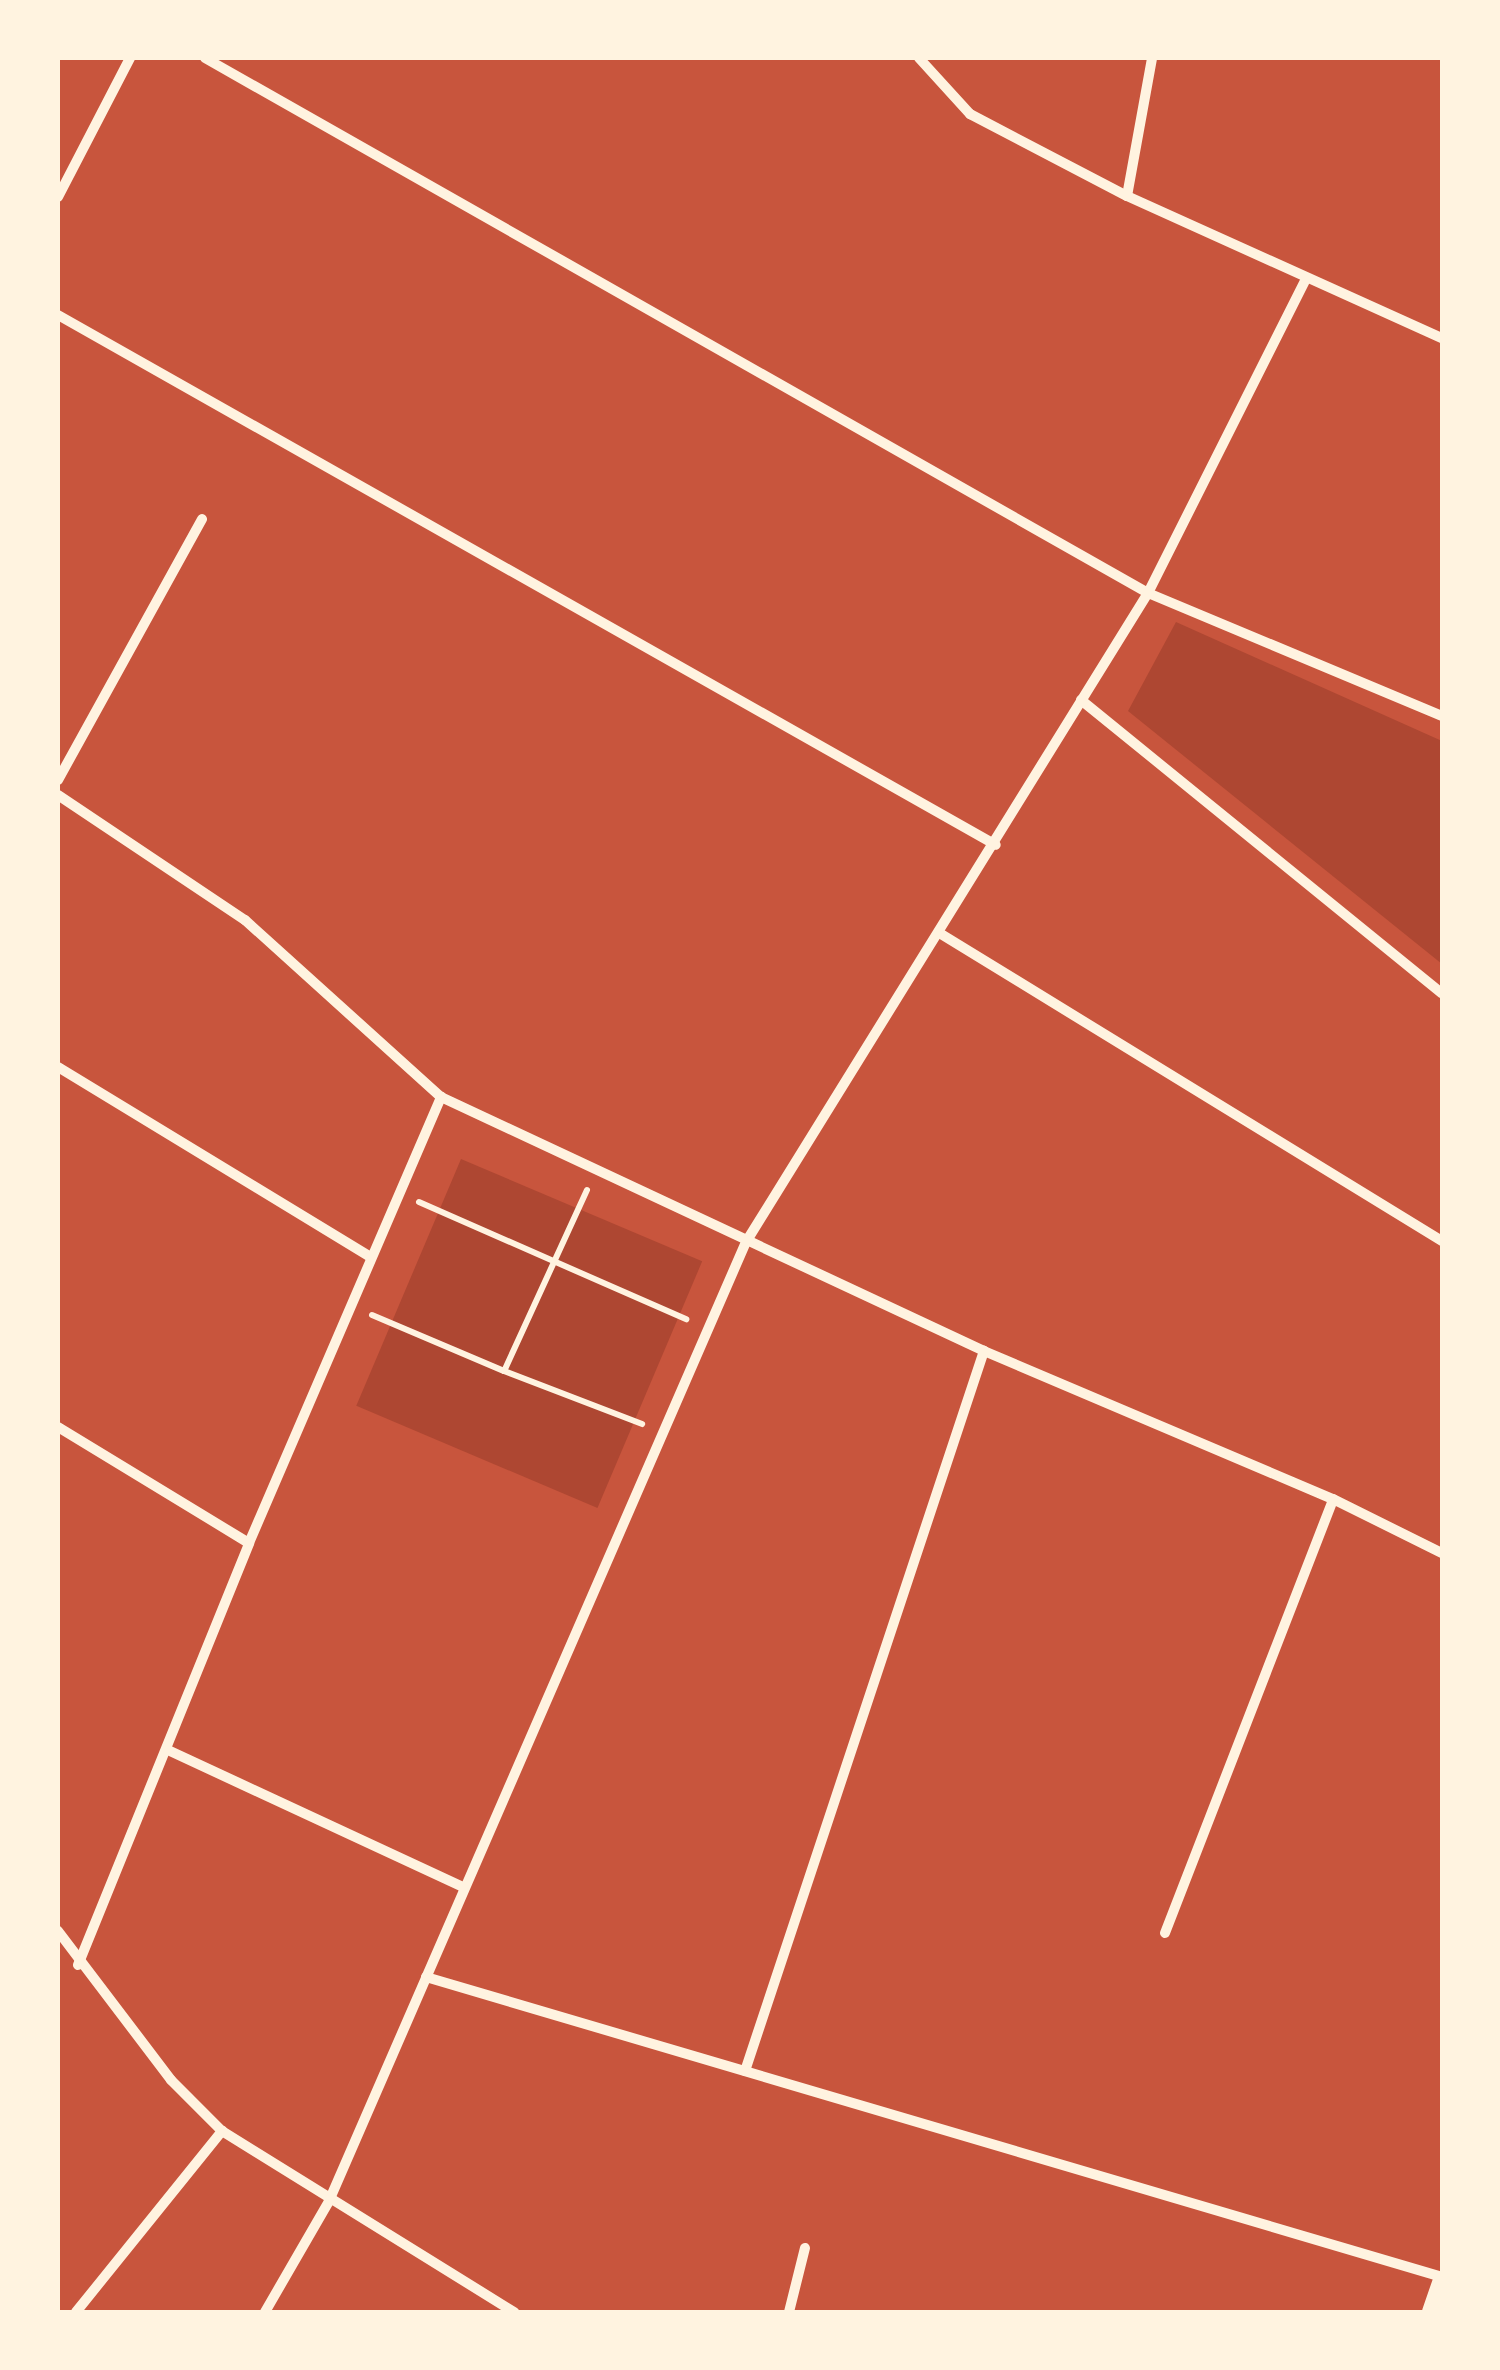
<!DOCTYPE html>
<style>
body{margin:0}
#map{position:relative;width:1500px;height:2370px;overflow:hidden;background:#c8553d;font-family:Overpass,sans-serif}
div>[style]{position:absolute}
.green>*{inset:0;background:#ae4732;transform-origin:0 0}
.path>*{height:6px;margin:-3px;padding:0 3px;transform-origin:3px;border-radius:3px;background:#fff3e0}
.minor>*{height:10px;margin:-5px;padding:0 5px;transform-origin:5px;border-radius:5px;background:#fff3e0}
.secondary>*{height:20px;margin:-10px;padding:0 10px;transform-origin:10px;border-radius:10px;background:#fff3e0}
span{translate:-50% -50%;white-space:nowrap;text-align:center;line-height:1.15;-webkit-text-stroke:9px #fff3e0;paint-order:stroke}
.frame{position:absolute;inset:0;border:60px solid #fff3e0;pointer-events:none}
</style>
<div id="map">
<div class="green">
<i style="clip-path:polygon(1176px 622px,1442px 741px,1442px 964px,1128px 711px)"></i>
<i style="left:461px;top:1159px;width:262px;height:268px;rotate:23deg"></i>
</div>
<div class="path">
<i style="left:587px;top:1190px;width:199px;rotate:114.6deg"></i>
<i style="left:504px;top:1371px;width:148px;rotate:21deg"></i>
<i style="left:419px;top:1202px;width:292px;rotate:23.7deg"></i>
<i style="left:372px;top:1315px;width:143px;rotate:23deg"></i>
</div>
<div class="minor">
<i style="left:205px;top:58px;width:1084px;rotate:29.57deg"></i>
<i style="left:1148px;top:593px;width:319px;rotate:22.7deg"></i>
<i style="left:919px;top:58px;width:76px;rotate:47.7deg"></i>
<i style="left:970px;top:114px;width:177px;rotate:27.6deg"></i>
<i style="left:1127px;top:196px;width:346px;rotate:24.3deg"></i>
<i style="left:1127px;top:196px;width:140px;rotate:-79.7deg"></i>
<i style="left:58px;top:197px;width:157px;rotate:-62.6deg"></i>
<i style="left:58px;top:315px;width:1077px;rotate:29.47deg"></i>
<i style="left:1081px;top:700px;width:465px;rotate:39.1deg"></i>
<i style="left:58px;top:780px;width:298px;rotate:-61.1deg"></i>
<i style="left:58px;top:795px;width:225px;rotate:33.8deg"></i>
<i style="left:245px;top:920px;width:264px;rotate:42.1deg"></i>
<i style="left:441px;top:1097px;width:599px;rotate:25.07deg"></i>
<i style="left:984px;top:1351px;width:379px;rotate:23deg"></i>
<i style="left:1333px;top:1499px;width:122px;rotate:26.4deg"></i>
<i style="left:941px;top:934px;width:588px;rotate:31.5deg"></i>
<i style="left:58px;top:1067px;width:366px;rotate:31.3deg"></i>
<i style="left:58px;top:1427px;width:223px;rotate:31.3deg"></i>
<i style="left:170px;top:1751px;width:323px;rotate:24.9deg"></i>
<i style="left:58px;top:1931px;width:187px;rotate:52.8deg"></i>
<i style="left:171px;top:2080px;width:72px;rotate:45deg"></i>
<i style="left:222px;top:2131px;width:344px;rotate:31.8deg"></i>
<i style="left:1165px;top:1933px;width:465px;rotate:-68.8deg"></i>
<i style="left:78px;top:1965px;width:455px;rotate:-67.9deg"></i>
<i style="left:249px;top:1543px;width:486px;rotate:-66.7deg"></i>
<i style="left:426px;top:1977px;width:1059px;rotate:16.45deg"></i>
<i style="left:745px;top:2071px;width:759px;rotate:-71.64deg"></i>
<i style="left:76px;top:2312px;width:233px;rotate:-51.1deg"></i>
<i style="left:265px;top:2312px;width:128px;rotate:-60deg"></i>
<i style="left:329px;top:2201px;width:1046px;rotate:-66.5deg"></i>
<i style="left:746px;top:1242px;width:763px;rotate:-58.23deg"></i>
<i style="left:1148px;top:593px;width:352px;rotate:-63.3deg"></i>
<i style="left:789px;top:2312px;width:66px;rotate:-76deg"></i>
</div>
<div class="secondary">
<i style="left:1432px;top:2312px;width:31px;rotate:-71deg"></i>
</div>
<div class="frame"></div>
</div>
